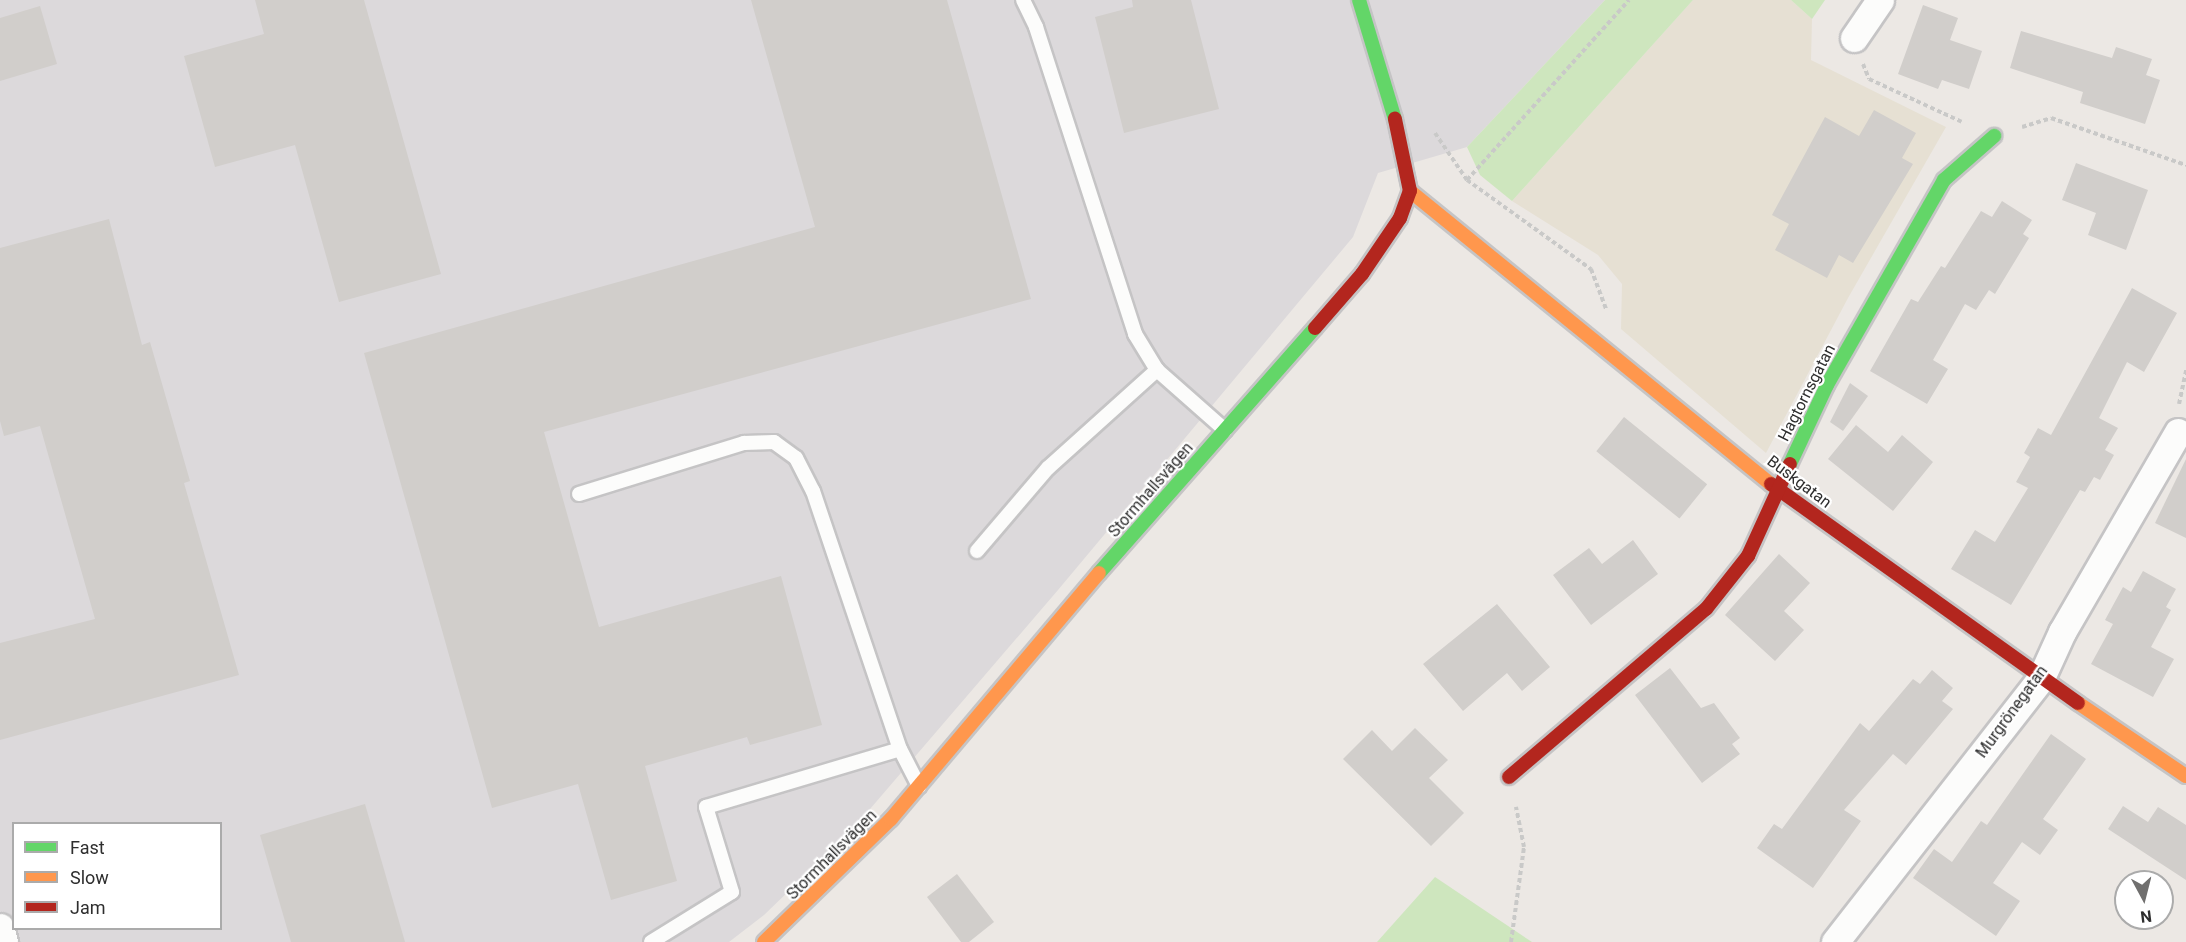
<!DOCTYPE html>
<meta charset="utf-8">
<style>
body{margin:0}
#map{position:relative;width:2186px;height:942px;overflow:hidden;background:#ece8e4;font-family:Roboto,sans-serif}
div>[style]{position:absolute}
.industrial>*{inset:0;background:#dcd9db}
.education>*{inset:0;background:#e6e0d3}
.green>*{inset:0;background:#cee6be}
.building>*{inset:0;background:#d1cecb;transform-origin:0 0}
.path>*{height:4px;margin-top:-2px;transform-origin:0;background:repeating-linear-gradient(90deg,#c9c9c8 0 4.5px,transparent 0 7.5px)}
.roads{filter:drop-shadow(2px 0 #c5c4c5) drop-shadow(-2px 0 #c5c4c5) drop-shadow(0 2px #c5c4c5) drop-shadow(0 -2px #c5c4c5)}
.lane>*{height:14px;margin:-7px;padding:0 7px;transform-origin:7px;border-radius:7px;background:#fcfcfb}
.street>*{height:27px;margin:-13.5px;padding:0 13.5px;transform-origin:13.5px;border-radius:13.5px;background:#fcfcfb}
.fast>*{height:14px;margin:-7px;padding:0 7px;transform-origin:7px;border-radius:7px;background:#63d668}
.slow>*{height:14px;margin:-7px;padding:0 7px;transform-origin:7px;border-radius:7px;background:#ff974d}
.jam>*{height:14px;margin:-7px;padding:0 7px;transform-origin:7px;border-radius:7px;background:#b3261e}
span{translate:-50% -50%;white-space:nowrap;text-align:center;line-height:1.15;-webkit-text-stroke:4.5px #fff;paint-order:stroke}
.street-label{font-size:16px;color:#2e2e2e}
.legend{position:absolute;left:12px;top:822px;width:210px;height:108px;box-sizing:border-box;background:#fff;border:2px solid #ababab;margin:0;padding:8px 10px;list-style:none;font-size:18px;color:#2e2e2e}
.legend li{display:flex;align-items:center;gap:12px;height:30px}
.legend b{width:30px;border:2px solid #ababab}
.north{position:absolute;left:2114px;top:870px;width:60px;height:60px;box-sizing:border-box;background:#fff;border:2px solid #ababab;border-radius:50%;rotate:173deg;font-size:16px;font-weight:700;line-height:24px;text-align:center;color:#2e2e2e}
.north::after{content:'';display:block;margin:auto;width:21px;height:27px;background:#706f6e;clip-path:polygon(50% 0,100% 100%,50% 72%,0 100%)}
</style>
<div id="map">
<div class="industrial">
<i style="clip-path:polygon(evenodd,0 0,1605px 0,1467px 147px,1378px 173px,1353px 237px,1058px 590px,852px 830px,764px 915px,729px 942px,0 942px,0 0,14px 824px,220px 824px,220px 928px,14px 928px,14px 824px)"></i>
</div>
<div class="education">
<i style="clip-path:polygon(1693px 0,1791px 0,1812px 19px,1811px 60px,1946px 127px,1848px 298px,1766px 453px,1621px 329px,1622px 284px,1598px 255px,1512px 201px)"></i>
</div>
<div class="green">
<i style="clip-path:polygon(1605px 0,1693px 0,1512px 201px,1480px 175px,1467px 147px)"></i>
<i style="clip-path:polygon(1791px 0,1825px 0,1812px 19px)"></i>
<i style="clip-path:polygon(1435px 877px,1532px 942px,1377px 942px)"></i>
</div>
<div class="building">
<i style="clip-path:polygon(255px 0,364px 0,441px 274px,339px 302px,295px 145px,215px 167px,184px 56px,264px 34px)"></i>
<i style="clip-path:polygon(751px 0,947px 0,1031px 299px,544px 432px,599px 627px,781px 576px,822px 725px,750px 745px,747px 737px,645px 766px,677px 881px,611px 900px,578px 784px,492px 808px,364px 353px,815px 227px)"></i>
<i style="clip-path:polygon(1132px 0,1191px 0,1219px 109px,1124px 133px,1095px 17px,1133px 7px)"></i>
<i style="clip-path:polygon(1923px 5px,1958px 18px,1950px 40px,1982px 51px,1969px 89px,1942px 80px,1938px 89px,1898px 74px)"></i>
<i style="clip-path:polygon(40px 6px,57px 64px,0 81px,0 18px)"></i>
<i style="clip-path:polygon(2021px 31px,2112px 58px,2116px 47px,2152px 59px,2146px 75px,2160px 80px,2145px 124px,2080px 103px,2083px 92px,2010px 68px)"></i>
<i style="clip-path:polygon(1874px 110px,1916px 133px,1902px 158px,1913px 164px,1853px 263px,1839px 255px,1827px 278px,1775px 250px,1789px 224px,1772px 215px,1825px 117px,1859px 136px)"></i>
<i style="clip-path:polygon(2076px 163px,2148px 190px,2126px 250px,2088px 235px,2096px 213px,2062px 200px)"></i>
<i style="clip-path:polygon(2002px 201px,2032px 220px,2023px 234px,2029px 238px,1995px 294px,1989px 290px,1976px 310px,1965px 304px,1933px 360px,1948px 369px,1927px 404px,1870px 371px,1911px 299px,1918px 302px,1941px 266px,1945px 268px,1981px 211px,1992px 217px)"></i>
<i style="clip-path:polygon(109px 219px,142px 345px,150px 342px,190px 481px,184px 483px,239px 675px,0 740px,0 643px,95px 619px,40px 426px,4px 436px,0 421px,0 248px)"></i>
<i style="clip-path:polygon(2132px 288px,2177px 313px,2144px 372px,2127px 362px,2099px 418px,2118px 428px,2105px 450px,2114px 455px,2100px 480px,2094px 477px,2085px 492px,2080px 490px,2011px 605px,1951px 569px,1975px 530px,1995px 542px,2028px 488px,2016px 482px,2030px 457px,2024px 453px,2038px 428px,2051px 435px)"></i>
<i style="clip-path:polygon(1850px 383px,1868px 396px,1843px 431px,1830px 422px)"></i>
<i style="left:1624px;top:417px;width:107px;height:44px;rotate:39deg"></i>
<i style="clip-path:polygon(1856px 425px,1888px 452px,1902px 435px,1933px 462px,1893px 511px,1828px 459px)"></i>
<i style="clip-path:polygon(2186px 459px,2186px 538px,2155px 523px)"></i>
<i style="clip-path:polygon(1633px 540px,1658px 574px,1591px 625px,1553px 575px,1589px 548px,1602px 564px)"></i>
<i style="clip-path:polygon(1779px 554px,1810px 583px,1784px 611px,1804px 630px,1775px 661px,1725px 615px)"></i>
<i style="clip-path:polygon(2143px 571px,2176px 589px,2166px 607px,2171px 610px,2151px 647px,2174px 659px,2153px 697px,2091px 664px,2113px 624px,2105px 620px,2123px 587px,2131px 592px)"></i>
<i style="clip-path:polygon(1497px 604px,1550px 667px,1522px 691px,1507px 673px,1463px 711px,1423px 664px)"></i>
<i style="clip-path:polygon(1670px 668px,1701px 708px,1714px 703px,1740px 738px,1732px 744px,1740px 754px,1702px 783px,1635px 695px)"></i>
<i style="clip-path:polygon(1932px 670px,1953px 688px,1942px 701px,1953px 709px,1906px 765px,1893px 754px,1844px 810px,1861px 821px,1813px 888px,1757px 848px,1774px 824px,1782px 829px,1860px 723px,1869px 731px,1913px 679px,1920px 684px)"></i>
<i style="clip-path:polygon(1415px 728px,1448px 760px,1429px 778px,1464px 813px,1431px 846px,1343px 759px,1372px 730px,1392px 751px)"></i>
<i style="clip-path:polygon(2051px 734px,2086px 759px,2043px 819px,2058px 830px,2040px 855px,2022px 842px,1993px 883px,2020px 901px,1996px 936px,1913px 878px,1934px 849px,1952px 862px,1981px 821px,1987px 825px)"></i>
<i style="clip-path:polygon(365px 804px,405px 942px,291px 942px,260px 835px)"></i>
<i style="clip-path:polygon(2123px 806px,2148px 822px,2158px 807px,2186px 825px,2186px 880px,2108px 829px)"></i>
<i style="clip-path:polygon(957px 874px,994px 922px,969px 942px,961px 942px,927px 897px)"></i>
</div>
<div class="path">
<i style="left:1863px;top:64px;width:16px;rotate:68deg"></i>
<i style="left:1869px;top:79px;width:102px;rotate:24.8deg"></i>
<i style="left:2022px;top:127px;width:30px;rotate:-17deg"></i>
<i style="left:2051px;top:118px;width:143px;rotate:19.2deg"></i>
<i style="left:1435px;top:133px;width:57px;rotate:55.8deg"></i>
<i style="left:1467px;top:180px;width:153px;rotate:35.7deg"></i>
<i style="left:1591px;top:269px;width:43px;rotate:69.4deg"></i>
<i style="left:1467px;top:180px;width:242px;rotate:-48deg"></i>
<i style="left:2179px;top:404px;width:35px;rotate:-78deg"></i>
<i style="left:1511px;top:942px;width:96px;rotate:-82.2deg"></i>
<i style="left:1524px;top:847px;width:41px;rotate:-101.3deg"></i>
</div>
<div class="roads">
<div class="lane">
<i style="left:1023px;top:0;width:30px;rotate:64deg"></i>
<i style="left:1036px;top:27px;width:323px;rotate:72.1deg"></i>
<i style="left:1135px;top:334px;width:42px;rotate:58.6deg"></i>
<i style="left:1157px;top:370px;width:91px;rotate:41.4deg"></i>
<i style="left:579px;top:494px;width:173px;rotate:-17.2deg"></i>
<i style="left:744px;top:443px;width:30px;rotate:-2deg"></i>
<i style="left:774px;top:442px;width:27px;rotate:36deg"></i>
<i style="left:796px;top:458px;width:37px;rotate:63deg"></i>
<i style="left:813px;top:491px;width:272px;rotate:71.4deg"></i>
<i style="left:900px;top:749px;width:42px;rotate:62.8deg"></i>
<i style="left:977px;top:551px;width:109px;rotate:-49.5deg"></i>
<i style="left:1048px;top:468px;width:147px;rotate:-42deg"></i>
<i style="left:651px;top:942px;width:95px;rotate:-31.7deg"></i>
<i style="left:732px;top:892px;width:89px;rotate:-107deg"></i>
<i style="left:706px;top:807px;width:202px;rotate:-16.6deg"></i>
</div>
<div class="street">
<i style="left:1854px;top:38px;width:46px;rotate:-55.6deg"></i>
<i style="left:0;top:927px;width:16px;rotate:75deg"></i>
<i style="left:1835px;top:942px;width:335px;rotate:-52deg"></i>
<i style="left:2041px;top:678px;width:51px;rotate:-65.5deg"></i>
<i style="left:2062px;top:632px;width:231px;rotate:-59.9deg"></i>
</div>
<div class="fast">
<i style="left:1359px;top:0;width:124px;rotate:73.2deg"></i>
<i style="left:1790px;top:464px;width:87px;rotate:-64.9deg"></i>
<i style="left:1827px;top:385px;width:236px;rotate:-60.3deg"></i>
<i style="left:1944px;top:180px;width:67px;rotate:-41.3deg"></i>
<i style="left:1099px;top:573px;width:327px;rotate:-48.6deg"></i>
</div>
<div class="slow">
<i style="left:1410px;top:191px;width:465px;rotate:39.1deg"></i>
<i style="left:2078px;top:703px;width:130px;rotate:34.1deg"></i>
<i style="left:764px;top:942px;width:177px;rotate:-44.1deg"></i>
<i style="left:891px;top:819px;width:322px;rotate:-49.8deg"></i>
</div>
<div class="jam">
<i style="left:1315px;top:328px;width:72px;rotate:-49deg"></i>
<i style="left:1362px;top:274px;width:68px;rotate:-55.8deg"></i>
<i style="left:1400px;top:218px;width:29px;rotate:-70deg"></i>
<i style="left:1410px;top:191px;width:74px;rotate:-101.8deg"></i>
<i style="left:1771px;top:484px;width:377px;rotate:35.5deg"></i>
<i style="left:1509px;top:777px;width:259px;rotate:-40.5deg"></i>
<i style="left:1706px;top:609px;width:68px;rotate:-51.6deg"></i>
<i style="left:1748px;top:556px;width:101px;rotate:-65.5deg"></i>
</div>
</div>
<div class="street-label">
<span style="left:1807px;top:393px;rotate:-63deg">Hagtornsgatan</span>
<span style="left:1799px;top:482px;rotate:37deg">Buskgatan</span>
<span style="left:1151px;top:490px;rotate:-49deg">Stormhallsvägen</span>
<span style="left:2012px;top:712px;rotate:-54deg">Murgrönegatan</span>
<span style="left:832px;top:855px;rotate:-45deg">Stormhallsvägen</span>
</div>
<ul class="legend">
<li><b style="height:8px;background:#63d668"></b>Fast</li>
<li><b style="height:8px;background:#ff974d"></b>Slow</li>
<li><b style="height:8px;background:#b3261e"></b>Jam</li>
</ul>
<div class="north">N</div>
</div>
